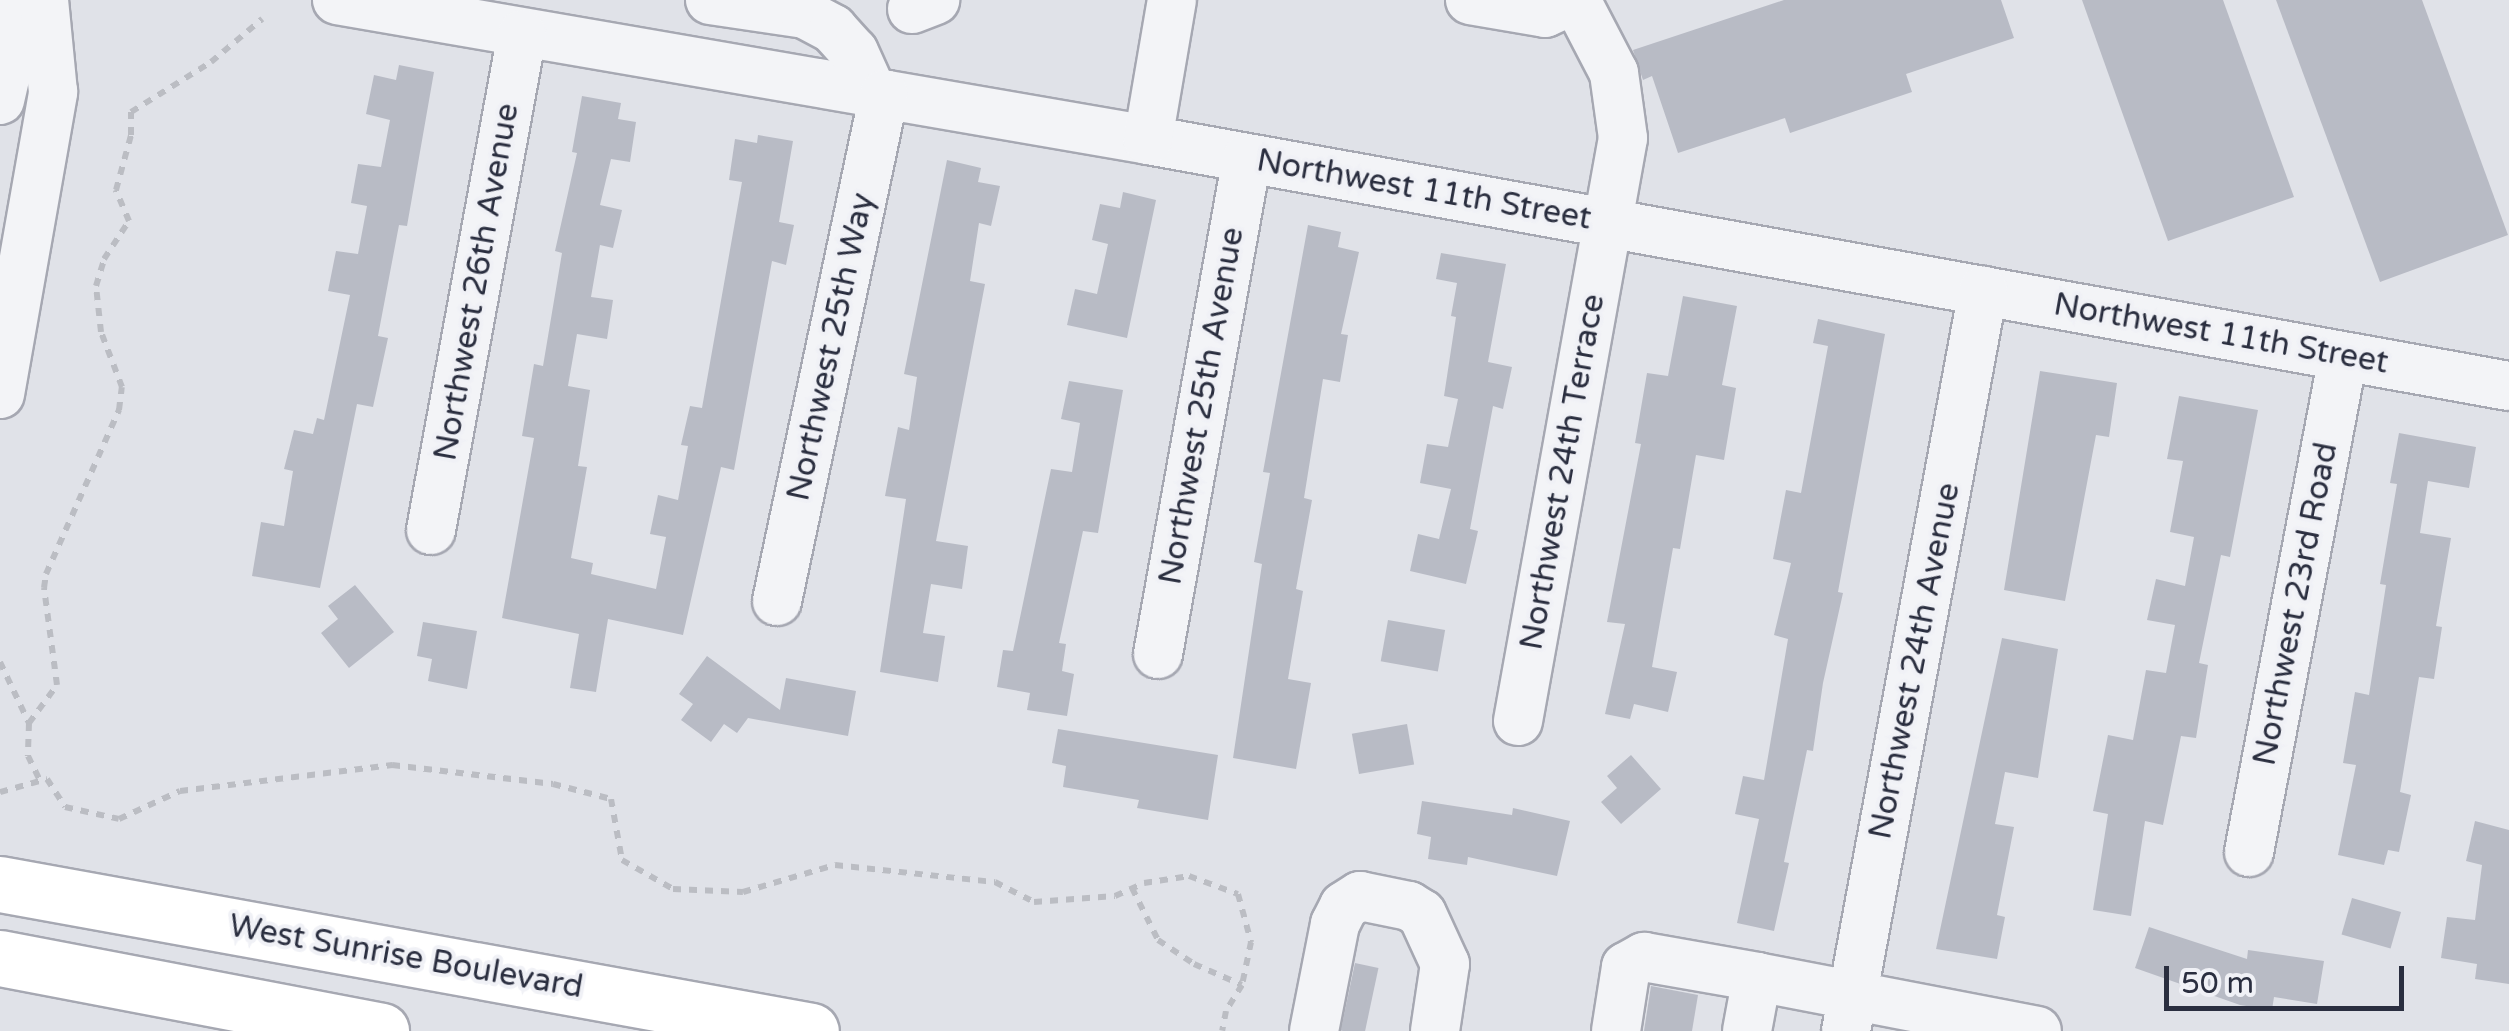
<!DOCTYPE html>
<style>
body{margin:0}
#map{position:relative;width:2509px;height:1031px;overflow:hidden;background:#e0e2e8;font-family:"Varela Round",sans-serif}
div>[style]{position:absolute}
.building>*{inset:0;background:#b8bbc5;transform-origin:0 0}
.path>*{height:6px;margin-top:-3px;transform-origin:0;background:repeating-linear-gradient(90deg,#bbbdc3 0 8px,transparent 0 16px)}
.roads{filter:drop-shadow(2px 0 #a6a8b2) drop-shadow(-2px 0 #a6a8b2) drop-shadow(0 2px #a6a8b2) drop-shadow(0 -2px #a6a8b2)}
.minor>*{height:48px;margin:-24px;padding:0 24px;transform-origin:24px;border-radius:24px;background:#f3f4f7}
.major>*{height:55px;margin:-27.5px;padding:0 27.5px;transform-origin:27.5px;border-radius:27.5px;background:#fff}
span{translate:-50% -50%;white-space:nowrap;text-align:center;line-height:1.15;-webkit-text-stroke:8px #f0f1f6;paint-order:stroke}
.street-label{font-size:32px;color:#2a2e3f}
.scale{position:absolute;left:2164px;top:966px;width:240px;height:45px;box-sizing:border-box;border:5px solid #2a2e3f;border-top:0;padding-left:12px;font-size:30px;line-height:35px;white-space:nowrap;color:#2a2e3f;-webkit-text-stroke:8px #f0f1f6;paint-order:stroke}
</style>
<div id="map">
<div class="building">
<i style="clip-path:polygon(1784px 0,2001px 0,2014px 38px,1906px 74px,1912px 92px,1790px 133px,1785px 118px,1678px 153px,1652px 76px,1643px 80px,1633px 50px)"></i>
<i style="clip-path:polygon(2082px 0,2223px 0,2294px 197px,2168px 241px)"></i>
<i style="clip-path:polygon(2276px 0,2422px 0,2508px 235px,2380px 282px)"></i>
<i style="clip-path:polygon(399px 65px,434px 72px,407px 226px,399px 225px,378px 336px,388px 338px,373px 407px,357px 404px,320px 588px,252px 576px,261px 522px,284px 526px,293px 471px,284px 469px,294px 430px,313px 434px,317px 418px,324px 420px,350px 295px,328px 291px,336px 251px,358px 254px,367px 206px,351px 203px,358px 164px,381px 167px,390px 120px,366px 114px,374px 75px,396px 80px)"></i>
<i style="clip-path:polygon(582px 96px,621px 103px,618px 119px,636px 122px,630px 162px,611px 159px,600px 205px,622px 210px,613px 248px,600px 245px,591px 297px,613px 300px,607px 339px,577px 334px,568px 386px,590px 390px,578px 466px,587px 467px,571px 558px,593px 563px,591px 574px,656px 589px,666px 537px,650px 534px,658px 495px,678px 500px,688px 446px,681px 445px,690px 406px,702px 408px,742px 182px,729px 180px,735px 139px,757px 143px,758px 135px,793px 141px,779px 222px,794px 225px,786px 265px,772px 261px,734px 470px,721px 467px,683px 635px,608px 619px,596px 692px,570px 688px,579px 634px,502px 618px,534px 438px,522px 436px,534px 364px,543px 366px,562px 253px,555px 251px,577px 153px,572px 152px)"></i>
<i style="clip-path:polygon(947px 160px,981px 168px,978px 182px,1000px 186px,991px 226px,979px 223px,970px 281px,985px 284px,936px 541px,968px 546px,962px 589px,931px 584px,923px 633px,945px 636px,938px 682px,880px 672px,906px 499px,885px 496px,898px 427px,909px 430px,917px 377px,904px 374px)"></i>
<i style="clip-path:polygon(1123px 192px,1156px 200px,1127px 338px,1067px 325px,1075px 289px,1097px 294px,1108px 244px,1092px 240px,1100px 204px,1120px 208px)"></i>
<i style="clip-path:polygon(1308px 225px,1341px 232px,1338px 247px,1359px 252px,1341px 334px,1348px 335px,1340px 382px,1323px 379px,1304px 498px,1312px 500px,1296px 589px,1303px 591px,1288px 679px,1311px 683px,1296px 769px,1233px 758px,1262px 564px,1254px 562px,1270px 473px,1263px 472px)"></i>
<i style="clip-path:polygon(1441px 253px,1506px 264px,1488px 362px,1512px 367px,1503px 409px,1493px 406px,1470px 529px,1478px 531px,1466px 584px,1410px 571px,1418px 534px,1439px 539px,1451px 489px,1420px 483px,1427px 444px,1448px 447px,1458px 399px,1444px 396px,1456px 317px,1451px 316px,1457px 283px,1436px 279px)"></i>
<i style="clip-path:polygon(1683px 296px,1737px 306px,1722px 385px,1736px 388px,1724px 460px,1696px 455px,1680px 549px,1673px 548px,1652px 667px,1677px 672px,1668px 712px,1634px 704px,1630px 719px,1605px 714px,1625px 624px,1607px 622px,1641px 444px,1635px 443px,1647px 373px,1668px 376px)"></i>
<i style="clip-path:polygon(1818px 319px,1885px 334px,1838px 592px,1843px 593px,1823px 683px,1813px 751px,1807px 750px,1784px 862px,1789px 863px,1774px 931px,1737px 923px,1759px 819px,1735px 814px,1743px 776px,1764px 780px,1788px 639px,1774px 635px,1791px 563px,1773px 559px,1786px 490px,1801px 493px,1828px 346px,1813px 343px)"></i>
<i style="clip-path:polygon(2040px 371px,2117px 383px,2109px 437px,2096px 435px,2065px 601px,2004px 590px)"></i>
<i style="clip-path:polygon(1069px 381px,1123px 390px,1098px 533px,1083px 531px,1059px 643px,1066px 644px,1062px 671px,1074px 674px,1067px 716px,1027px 710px,1030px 693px,997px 687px,1003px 650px,1013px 651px,1051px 469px,1072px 472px,1080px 423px,1061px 419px)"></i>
<i style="clip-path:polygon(2179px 396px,2258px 410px,2230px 557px,2221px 555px,2199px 663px,2208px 665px,2196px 738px,2181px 736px,2163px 825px,2145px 821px,2131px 916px,2093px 910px,2108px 814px,2093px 811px,2108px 735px,2133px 740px,2146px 670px,2166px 673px,2175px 625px,2147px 620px,2156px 579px,2185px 586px,2194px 537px,2170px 532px,2183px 461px,2167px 459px)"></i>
<i style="clip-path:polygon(2399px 433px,2476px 447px,2469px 488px,2428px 481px,2420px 533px,2451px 538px,2436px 626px,2442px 627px,2434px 679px,2419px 677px,2400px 792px,2411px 795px,2399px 852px,2388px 850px,2384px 865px,2338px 855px,2356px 765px,2343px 763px,2355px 692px,2369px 695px,2386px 585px,2380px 584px,2397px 484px,2390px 483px)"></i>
<i style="clip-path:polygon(355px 585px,394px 632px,349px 668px,321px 633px,338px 619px,328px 606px)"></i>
<i style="left:1388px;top:620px;width:58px;height:42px;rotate:10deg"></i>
<i style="clip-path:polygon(423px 622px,477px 631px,467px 689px,428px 681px,432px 659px,417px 656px)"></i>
<i style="clip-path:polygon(2002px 638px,2058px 649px,2038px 778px,2005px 772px,1995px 824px,2014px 827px,1997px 915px,2005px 917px,1997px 959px,1936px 949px)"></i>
<i style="clip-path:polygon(707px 656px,780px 710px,786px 678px,856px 691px,848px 736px,748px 718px,737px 733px,724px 724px,711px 742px,681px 720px,693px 704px,679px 694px)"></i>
<i style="left:1407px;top:724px;width:41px;height:56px;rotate:80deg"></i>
<i style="clip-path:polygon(1058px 729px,1218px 755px,1208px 820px,1137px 808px,1139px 800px,1063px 787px,1066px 766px,1052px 763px)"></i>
<i style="clip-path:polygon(1631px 755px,1661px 789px,1621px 824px,1601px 802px,1617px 788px,1607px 776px)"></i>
<i style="clip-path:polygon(1422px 801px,1512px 815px,1513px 808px,1570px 821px,1557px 876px,1468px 857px,1467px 865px,1428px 859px,1431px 837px,1417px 834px)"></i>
<i style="clip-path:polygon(2475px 821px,2509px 830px,2509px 984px,2475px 979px,2477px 964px,2441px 958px,2447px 917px,2475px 920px,2482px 865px,2466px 861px)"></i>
<i style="left:2352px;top:898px;width:51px;height:38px;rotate:16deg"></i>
<i style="clip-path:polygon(2149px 927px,2247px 959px,2248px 950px,2324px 961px,2317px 1004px,2274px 997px,2272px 1010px,2240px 1005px,2135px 968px)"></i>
<i style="left:1355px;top:963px;width:24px;height:69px;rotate:12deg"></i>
<i style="clip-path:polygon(1651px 986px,1698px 995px,1692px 1031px,1644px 1031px)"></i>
</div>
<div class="path">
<i style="left:0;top:662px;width:68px;rotate:64.6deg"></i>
<i style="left:29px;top:723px;width:33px;rotate:92deg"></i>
<i style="left:28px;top:756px;width:28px;rotate:64deg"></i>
<i style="left:29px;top:723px;width:47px;rotate:-53.6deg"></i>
<i style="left:57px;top:685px;width:98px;rotate:-97.6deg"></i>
<i style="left:44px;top:588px;width:14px;rotate:-82deg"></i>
<i style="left:46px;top:574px;width:180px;rotate:-66deg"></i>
<i style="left:119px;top:410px;width:23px;rotate:-83deg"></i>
<i style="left:122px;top:387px;width:59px;rotate:-110.9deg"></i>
<i style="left:101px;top:332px;width:46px;rotate:-96.2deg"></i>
<i style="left:96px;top:286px;width:28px;rotate:-73deg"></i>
<i style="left:104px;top:259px;width:45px;rotate:-56.7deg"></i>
<i style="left:129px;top:221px;width:34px;rotate:-113deg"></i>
<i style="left:116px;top:190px;width:57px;rotate:-74.7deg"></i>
<i style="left:131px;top:135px;width:23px;rotate:-90deg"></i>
<i style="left:131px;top:112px;width:94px;rotate:-32deg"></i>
<i style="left:211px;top:62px;width:67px;rotate:-40.1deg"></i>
<i style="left:0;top:792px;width:49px;rotate:-15.5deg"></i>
<i style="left:47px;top:779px;width:33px;rotate:57deg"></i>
<i style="left:65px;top:807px;width:55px;rotate:12.5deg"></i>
<i style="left:119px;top:819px;width:67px;rotate:-24.7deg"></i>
<i style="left:180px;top:791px;width:214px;rotate:-7deg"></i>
<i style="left:392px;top:765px;width:162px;rotate:6.7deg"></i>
<i style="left:553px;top:784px;width:60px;rotate:14.5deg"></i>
<i style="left:611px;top:799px;width:62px;rotate:79.8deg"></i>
<i style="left:622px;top:860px;width:59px;rotate:29.6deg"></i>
<i style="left:673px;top:889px;width:70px;rotate:2.5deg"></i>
<i style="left:743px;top:892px;width:96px;rotate:-16.4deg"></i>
<i style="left:835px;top:865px;width:161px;rotate:6.1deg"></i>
<i style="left:995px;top:882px;width:44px;rotate:27.1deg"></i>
<i style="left:1034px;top:902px;width:81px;rotate:-4.2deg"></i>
<i style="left:1115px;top:896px;width:32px;rotate:-24deg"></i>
<i style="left:1144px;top:883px;width:46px;rotate:-8.8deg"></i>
<i style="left:1189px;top:876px;width:52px;rotate:20.2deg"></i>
<i style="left:1238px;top:894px;width:50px;rotate:74.8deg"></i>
<i style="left:1251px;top:942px;width:44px;rotate:101.8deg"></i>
<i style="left:1242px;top:985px;width:31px;rotate:122deg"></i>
<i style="left:1226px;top:1011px;width:20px;rotate:101deg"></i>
<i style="left:1132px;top:888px;width:58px;rotate:63.4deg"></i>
<i style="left:1158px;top:940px;width:43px;rotate:33.7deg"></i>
<i style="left:1194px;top:964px;width:52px;rotate:23.6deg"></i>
</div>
<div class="roads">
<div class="minor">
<i style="left:337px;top:0;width:823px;rotate:9.79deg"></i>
<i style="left:1148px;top:140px;width:1383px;rotate:10.25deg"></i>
<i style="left:710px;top:0;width:96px;rotate:8.4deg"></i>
<i style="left:805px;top:14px;width:32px;rotate:28deg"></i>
<i style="left:833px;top:29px;width:31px;rotate:48deg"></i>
<i style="left:854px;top:52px;width:44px;rotate:65.8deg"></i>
<i style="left:1470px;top:0;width:76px;rotate:9.8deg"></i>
<i style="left:1545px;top:13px;width:31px;rotate:-25deg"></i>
<i style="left:912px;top:9px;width:25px;rotate:-21deg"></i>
<i style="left:0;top:100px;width:103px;rotate:-77deg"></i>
<i style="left:1148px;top:140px;width:142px;rotate:-80.3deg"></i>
<i style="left:0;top:394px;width:307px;rotate:-80deg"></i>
<i style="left:53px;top:92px;width:92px;rotate:-95.6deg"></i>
<i style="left:431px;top:530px;width:504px;rotate:-79.6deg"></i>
<i style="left:777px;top:601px;width:518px;rotate:-78.08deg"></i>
<i style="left:1158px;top:654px;width:504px;rotate:-79.83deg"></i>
<i style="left:1518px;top:721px;width:592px;rotate:-79.79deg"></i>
<i style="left:1623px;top:138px;width:66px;rotate:-97.9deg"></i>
<i style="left:1614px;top:73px;width:82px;rotate:-117.5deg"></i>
<i style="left:2249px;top:852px;width:504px;rotate:-79.25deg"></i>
<i style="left:1314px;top:1031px;width:109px;rotate:-78.9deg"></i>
<i style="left:1335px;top:924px;width:20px;rotate:-63deg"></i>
<i style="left:1344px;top:906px;width:19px;rotate:-32deg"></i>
<i style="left:1360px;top:896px;width:50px;rotate:11.5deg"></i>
<i style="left:1409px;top:906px;width:15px;rotate:32deg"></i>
<i style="left:1422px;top:914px;width:55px;rotate:65.3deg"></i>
<i style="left:1445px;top:964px;width:68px;rotate:98.5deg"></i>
<i style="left:1616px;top:1031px;width:65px;rotate:-81.1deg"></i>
<i style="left:1626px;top:967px;width:21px;rotate:-29deg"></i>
<i style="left:1644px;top:957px;width:115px;rotate:10deg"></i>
<i style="left:1747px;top:1031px;width:55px;rotate:-79.5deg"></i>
<i style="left:1757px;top:977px;width:285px;rotate:10.9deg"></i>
<i style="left:1846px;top:1031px;width:753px;rotate:-79.51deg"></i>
</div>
<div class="major">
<i style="left:0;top:884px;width:824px;rotate:10.27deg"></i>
<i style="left:0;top:958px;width:388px;rotate:10.8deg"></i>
</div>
</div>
<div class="street-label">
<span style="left:1424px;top:190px;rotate:10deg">Northwest 11th Street</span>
<span style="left:477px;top:282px;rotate:-80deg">Northwest 26th Avenue</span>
<span style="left:2221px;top:334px;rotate:10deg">Northwest 11th Street</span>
<span style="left:831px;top:347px;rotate:-78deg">Northwest 25th Way</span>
<span style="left:1202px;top:406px;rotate:-80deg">Northwest 25th Avenue</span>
<span style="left:1563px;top:472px;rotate:-80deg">Northwest 24th Terrace</span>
<span style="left:2296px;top:604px;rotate:-79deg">Northwest 23rd Road</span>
<span style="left:1915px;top:661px;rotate:-79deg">Northwest 24th Avenue</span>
<span style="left:406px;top:957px;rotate:10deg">West Sunrise Boulevard</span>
</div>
<div class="scale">50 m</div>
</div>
